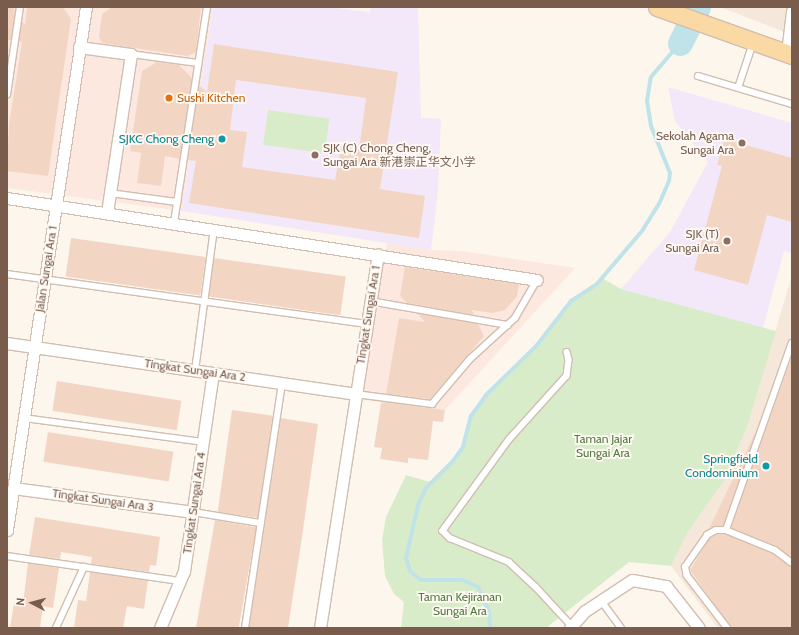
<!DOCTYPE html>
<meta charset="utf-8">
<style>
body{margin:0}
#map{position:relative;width:799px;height:635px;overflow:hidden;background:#fdf6ec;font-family:Cabin,"Noto Sans SC",sans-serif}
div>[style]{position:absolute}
.residential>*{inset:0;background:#f5e8da}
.commercial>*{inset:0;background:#fde8e0}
.education>*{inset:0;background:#f3e8fa}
.green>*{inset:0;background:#d8ecc9;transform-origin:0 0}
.stream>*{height:4px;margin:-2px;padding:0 2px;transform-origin:2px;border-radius:2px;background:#bfe3e8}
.river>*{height:25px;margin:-12.5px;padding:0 12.5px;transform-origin:12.5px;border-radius:12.5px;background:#bfe3e8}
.building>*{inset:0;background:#f3d5c3;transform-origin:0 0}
.roads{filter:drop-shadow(1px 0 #d1beb0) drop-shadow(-1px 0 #d1beb0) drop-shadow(0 1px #d1beb0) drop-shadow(0 -1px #d1beb0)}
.lane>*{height:5.5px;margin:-2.75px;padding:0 2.75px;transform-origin:2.75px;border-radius:2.75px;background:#fff}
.street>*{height:11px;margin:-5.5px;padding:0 5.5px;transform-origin:5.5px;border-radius:5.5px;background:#fff}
.primary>*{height:17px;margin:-8.5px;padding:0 8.5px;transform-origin:8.5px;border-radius:8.5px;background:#fbd9a5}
.dots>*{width:11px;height:11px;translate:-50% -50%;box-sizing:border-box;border:2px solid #fffaf3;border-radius:50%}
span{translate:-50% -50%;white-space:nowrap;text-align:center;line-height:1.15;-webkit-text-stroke:3.5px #fffaf3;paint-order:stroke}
.food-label{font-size:12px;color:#c56008}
.left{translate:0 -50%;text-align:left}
.education-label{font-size:12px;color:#785e54}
.right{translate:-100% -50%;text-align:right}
.culture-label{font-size:12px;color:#0d838f}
.street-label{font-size:12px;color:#7a5c4d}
.park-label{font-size:12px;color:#537a41}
.frame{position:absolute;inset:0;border:8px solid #7a5c4d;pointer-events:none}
.north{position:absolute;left:12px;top:583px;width:40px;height:40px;-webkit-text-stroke:3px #fffaf3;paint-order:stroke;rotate:276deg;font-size:11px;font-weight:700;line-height:16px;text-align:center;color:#7a5c4d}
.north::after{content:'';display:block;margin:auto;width:14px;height:18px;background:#7a5c4d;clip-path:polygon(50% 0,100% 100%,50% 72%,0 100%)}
</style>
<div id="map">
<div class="residential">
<i style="clip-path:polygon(720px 7px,792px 7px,792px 35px)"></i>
<i style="clip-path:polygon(792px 275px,792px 628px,718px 628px,671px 566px,688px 532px,724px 481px,747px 427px)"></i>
</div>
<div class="commercial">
<i style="clip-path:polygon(7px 7px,213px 7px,182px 211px,7px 188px)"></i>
<i style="clip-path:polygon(387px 243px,431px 250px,462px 251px,575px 268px,445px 410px,362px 400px)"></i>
</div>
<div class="education">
<i style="clip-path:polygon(213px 7px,326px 7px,370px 12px,371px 7px,418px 7px,421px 118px,441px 119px,438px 191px,431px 250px,182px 211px)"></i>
<i style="clip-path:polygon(668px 87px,792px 123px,792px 253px,784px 251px,763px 328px,621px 289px,670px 232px,708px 162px,675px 121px)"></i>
</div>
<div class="green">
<i style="left:268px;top:110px;width:62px;height:35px;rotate:8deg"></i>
<i style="clip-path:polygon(602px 278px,621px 289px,776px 331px,747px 427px,724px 481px,688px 532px,671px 566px,629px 562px,546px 628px,401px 628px,404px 602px,394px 594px,385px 576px,382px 540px,386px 517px,406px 475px,430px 482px,453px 461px,463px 447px,471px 416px,486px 395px,537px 345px,571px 301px)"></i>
</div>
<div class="stream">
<i style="left:490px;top:628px;width:16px;rotate:-94deg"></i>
<i style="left:489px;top:612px;width:27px;rotate:-114deg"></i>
<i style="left:478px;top:587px;width:17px;rotate:-155deg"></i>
<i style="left:463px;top:580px;width:42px;rotate:180deg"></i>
<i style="left:421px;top:580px;width:14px;rotate:-141deg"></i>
<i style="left:410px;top:571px;width:14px;rotate:-107deg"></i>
<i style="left:406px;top:558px;width:54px;rotate:-77.2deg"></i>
<i style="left:418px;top:505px;width:19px;rotate:-65deg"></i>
<i style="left:426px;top:488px;width:38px;rotate:-45deg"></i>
<i style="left:453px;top:461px;width:17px;rotate:-54deg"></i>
<i style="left:463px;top:447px;width:32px;rotate:-76deg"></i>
<i style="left:471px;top:416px;width:26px;rotate:-54deg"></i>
<i style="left:486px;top:395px;width:71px;rotate:-44.4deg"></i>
<i style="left:537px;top:345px;width:56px;rotate:-52.3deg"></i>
<i style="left:571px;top:301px;width:30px;rotate:-33deg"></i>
<i style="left:596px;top:285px;width:71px;rotate:-49.6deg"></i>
<i style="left:642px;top:231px;width:34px;rotate:-58deg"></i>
<i style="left:660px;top:202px;width:23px;rotate:-67deg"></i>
<i style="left:669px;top:181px;width:8px;rotate:-83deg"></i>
<i style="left:670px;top:173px;width:51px;rotate:-112deg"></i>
<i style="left:651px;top:126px;width:25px;rotate:-99deg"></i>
<i style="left:647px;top:101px;width:24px;rotate:-81deg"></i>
<i style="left:651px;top:77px;width:45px;rotate:-49.5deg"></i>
</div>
<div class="river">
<i style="left:680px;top:43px;width:40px;rotate:-63.4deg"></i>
</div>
<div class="building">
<i style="clip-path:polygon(7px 7px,13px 7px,15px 11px,11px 40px,7px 40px)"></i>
<i style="clip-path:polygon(27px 7px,63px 7px,71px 19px,48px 176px,7px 171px,9px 124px,22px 42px,19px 42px,22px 21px,25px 25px)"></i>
<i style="clip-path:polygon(112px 7px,201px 8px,196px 52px,187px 56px,102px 43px,99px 37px,102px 14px)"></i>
<i style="clip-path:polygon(evenodd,214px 44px,398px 72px,380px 189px,425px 196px,419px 238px,189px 203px,196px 161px,188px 160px,199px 85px,207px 92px,214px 44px,236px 80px,366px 98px,359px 150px,341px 147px,335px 180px,242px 167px,247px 132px,230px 130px,236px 80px)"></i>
<i style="clip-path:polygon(157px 62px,179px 65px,192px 78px,180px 159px,165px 156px,161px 186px,137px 183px,141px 153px,130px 151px,142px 71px)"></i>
<i style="clip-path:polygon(724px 139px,792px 158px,792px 222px,767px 215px,748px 285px,694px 270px,722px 166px,717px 165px)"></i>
<i style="left:71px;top:238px;width:136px;height:39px;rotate:8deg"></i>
<i style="left:214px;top:258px;width:133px;height:39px;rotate:8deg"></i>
<i style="clip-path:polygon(405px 267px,519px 284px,517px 296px,505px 310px,492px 313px,472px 310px,474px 315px,407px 303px,400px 296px)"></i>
<i style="clip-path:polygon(417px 313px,478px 324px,484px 336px,430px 399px,386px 394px,399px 318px,425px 322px)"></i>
<i style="clip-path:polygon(792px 356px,792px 558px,777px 546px,731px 528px)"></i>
<i style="left:57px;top:381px;width:126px;height:30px;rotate:9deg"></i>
<i style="clip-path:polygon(385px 402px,445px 410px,443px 422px,433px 421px,428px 460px,408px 458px,408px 463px,380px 459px,382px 448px,374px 447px,381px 403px)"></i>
<i style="left:232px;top:410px;width:41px;height:103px;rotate:8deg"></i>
<i style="clip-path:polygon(281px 418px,318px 424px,302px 537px,288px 628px,249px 628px)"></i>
<i style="clip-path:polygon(757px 429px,723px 526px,709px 529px)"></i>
<i style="left:48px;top:432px;width:127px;height:30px;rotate:9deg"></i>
<i style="clip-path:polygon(35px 517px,160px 537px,156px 566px,150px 565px,149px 572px,91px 564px,92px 557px,80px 555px,61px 552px,60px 559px,29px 555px)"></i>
<i style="left:215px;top:520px;width:42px;height:109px;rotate:10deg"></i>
<i style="clip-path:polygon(717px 534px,725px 534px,773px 554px,792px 567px,792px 628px,731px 628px,690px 570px,710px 538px)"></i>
<i style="clip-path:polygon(28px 563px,59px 568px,53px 608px,43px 606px,40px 628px,10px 628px,14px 603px,23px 604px)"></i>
<i style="clip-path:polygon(90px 572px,148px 580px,144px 609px,127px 606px,123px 628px,74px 628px,78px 600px,86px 601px)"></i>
</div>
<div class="roads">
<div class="lane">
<i style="left:131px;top:54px;width:68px;rotate:7.7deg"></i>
<i style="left:698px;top:76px;width:98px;rotate:16.6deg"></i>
<i style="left:738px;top:88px;width:47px;rotate:-71.6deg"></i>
<i style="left:7px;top:95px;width:89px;rotate:-81.6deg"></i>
<i style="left:110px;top:193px;width:68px;rotate:7.7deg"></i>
<i style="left:174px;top:223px;width:219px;rotate:-81.3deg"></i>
<i style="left:7px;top:274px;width:363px;rotate:7.9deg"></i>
<i style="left:370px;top:301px;width:140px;rotate:9.9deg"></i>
<i style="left:567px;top:352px;width:8px;rotate:76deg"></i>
<i style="left:569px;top:360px;width:16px;rotate:97deg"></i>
<i style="left:567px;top:376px;width:85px;rotate:132.1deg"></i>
<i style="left:510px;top:439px;width:114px;rotate:126.1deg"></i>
<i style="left:443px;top:531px;width:10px;rotate:45deg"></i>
<i style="left:450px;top:538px;width:64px;rotate:22.1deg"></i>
<i style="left:509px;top:562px;width:37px;rotate:43deg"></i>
<i style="left:536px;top:587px;width:53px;rotate:47.3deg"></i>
<i style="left:195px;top:371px;width:143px;rotate:-82.4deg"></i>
<i style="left:356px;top:394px;width:77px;rotate:7.5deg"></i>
<i style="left:432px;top:404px;width:59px;rotate:-49.8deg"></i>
<i style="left:470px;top:359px;width:61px;rotate:-42.3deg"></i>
<i style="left:515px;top:318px;width:44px;rotate:-59.9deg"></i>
<i style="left:24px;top:418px;width:181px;rotate:7.6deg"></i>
<i style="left:193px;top:512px;width:68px;rotate:9.3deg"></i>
<i style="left:726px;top:530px;width:53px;rotate:22.2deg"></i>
<i style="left:775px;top:550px;width:21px;rotate:37deg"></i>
<i style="left:7px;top:556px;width:176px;rotate:8.2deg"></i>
<i style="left:601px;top:600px;width:34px;rotate:54deg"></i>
<i style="left:56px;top:628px;width:67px;rotate:-65.3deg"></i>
<i style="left:245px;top:628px;width:248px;rotate:-81.4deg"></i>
<i style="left:727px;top:628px;width:66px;rotate:-127.6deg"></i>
<i style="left:687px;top:576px;width:9px;rotate:-103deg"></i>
<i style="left:685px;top:567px;width:39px;rotate:-55deg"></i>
<i style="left:707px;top:535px;width:10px;rotate:-29deg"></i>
<i style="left:716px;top:530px;width:10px"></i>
<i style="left:726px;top:530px;width:198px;rotate:-70.6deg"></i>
</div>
<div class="street">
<i style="left:79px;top:47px;width:52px;rotate:7.7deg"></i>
<i style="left:131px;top:54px;width:161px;rotate:98.6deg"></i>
<i style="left:787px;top:53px;width:42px;rotate:-83.2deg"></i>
<i style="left:7px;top:198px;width:536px;rotate:8.79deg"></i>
<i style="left:7px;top:343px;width:353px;rotate:8.3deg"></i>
<i style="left:13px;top:488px;width:182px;rotate:7.6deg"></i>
<i style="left:7px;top:530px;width:529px;rotate:-81.41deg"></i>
<i style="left:160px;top:628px;width:62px;rotate:-67.2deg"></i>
<i style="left:184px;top:571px;width:200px;rotate:-81.7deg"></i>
<i style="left:320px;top:628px;width:378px;rotate:-81.2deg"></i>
<i style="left:570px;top:628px;width:23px;rotate:-49deg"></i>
<i style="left:585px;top:611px;width:56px;rotate:-33.4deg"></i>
<i style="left:632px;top:580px;width:35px;rotate:10deg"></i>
<i style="left:666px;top:586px;width:53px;rotate:51.8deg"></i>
</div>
<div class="primary">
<i style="left:657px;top:7px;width:143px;rotate:19.6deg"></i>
</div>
</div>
<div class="dots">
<i style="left:169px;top:98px;background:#e8710a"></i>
<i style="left:222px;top:139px;background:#0f9aa8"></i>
<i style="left:742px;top:143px;background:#8d6e63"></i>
<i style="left:315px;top:155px;background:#8d6e63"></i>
<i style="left:727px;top:241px;background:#8d6e63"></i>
<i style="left:766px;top:466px;background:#0f9aa8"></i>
</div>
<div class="food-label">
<span class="left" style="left:177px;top:98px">Sushi Kitchen</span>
</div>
<div class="education-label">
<span class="right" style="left:734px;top:143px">Sekolah Agama<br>Sungai Ara</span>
<span class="left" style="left:323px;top:155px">SJK (C) Chong Cheng,<br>Sungai Ara 新港崇正华文小学</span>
<span class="right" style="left:719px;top:241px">SJK (T)<br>Sungai Ara</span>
</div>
<div class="culture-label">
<span class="right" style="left:214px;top:139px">SJKC Chong Cheng</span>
<span class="right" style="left:758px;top:466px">Springfield<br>Condominium</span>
</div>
<div class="street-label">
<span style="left:46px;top:269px;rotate:-81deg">Jalan Sungai Ara 1</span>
<span style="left:368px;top:315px;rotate:-81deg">Tingkat Sungai Ara 1</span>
<span style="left:195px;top:370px;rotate:8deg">Tingkat Sungai Ara 2</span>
<span style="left:103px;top:500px;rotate:8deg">Tingkat Sungai Ara 3</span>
<span style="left:194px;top:503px;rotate:-82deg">Tingkat Sungai Ara 4</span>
</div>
<div class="park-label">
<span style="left:603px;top:446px">Taman Jajar<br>Sungai Ara</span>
<span style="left:460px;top:604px">Taman Kejiranan<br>Sungai Ara</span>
</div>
<div class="frame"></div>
<div class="north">N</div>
</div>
